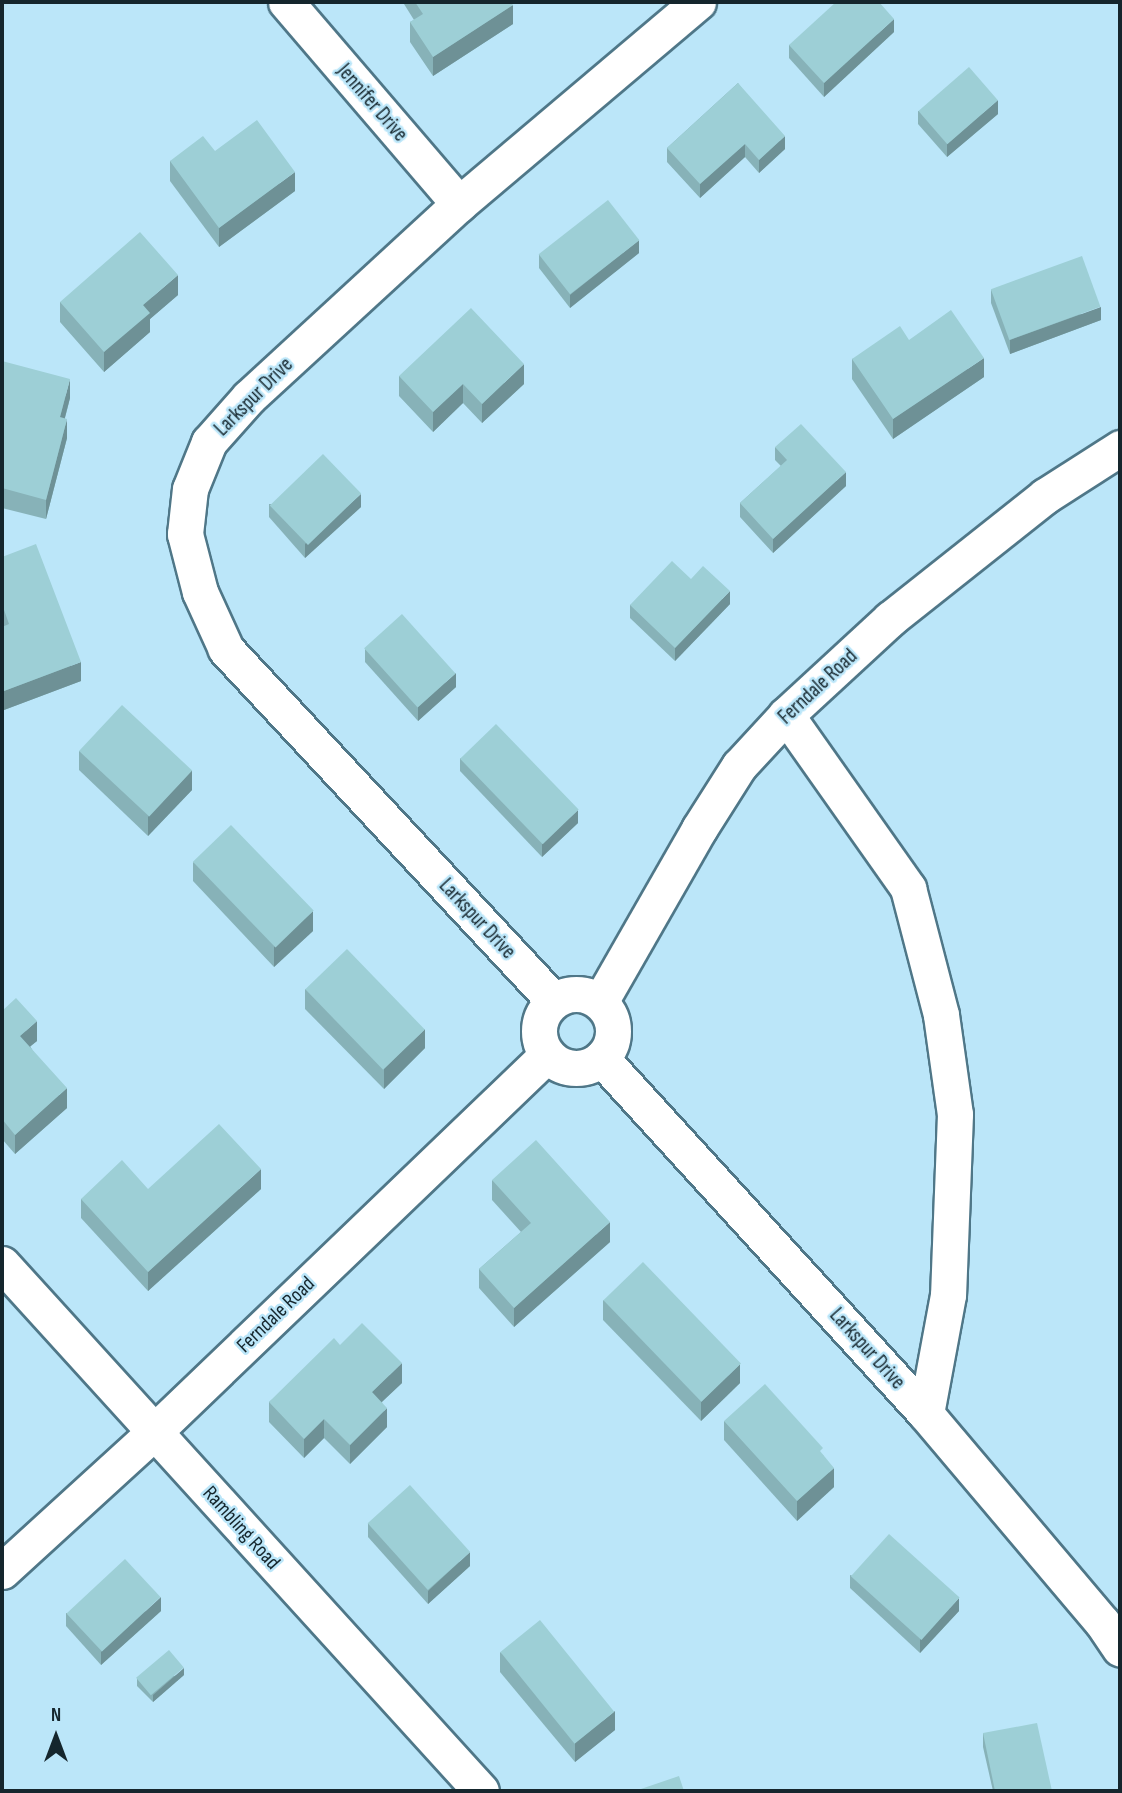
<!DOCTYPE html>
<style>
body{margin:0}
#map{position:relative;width:1122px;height:1793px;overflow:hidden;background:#bbe6f9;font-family:"Sofia Sans Condensed",sans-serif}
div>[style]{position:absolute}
.roads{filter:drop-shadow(2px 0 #4f7788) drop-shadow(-2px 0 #4f7788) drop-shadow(0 2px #4f7788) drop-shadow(0 -2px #4f7788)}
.minor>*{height:35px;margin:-17.5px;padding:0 17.5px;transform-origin:17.5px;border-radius:17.5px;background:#fff}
.minor>.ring{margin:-17.5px;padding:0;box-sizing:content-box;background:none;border:35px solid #fff;border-radius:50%}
.wall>*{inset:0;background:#87b2b8}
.shaded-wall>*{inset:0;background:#6e9196}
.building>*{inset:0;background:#9dcfd6;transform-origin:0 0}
span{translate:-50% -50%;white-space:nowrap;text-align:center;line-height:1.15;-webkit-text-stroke:5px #bbe6f9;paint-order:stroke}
.street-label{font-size:21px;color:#15262d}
.frame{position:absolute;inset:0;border:4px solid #15262d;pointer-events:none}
.north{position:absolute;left:21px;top:1702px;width:70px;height:70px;-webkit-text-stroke:5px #bbe6f9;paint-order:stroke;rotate:0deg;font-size:19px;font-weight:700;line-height:28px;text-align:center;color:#15262d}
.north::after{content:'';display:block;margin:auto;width:24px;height:32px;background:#15262d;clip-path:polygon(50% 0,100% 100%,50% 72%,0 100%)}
</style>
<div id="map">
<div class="roads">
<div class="minor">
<i style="left:286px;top:2px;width:266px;rotate:49.4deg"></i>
<i style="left:786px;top:715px;width:212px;rotate:54.8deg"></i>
<i style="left:908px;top:888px;width:131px;rotate:75.4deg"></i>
<i style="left:941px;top:1015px;width:100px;rotate:82deg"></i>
<i style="left:955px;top:1114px;width:181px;rotate:92.2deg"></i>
<i style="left:948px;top:1295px;width:121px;rotate:100.5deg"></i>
<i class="ring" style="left:539px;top:994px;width:39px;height:39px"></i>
<i style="left:553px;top:1000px;width:480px;rotate:-133deg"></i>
<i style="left:226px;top:649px;width:63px;rotate:-114.5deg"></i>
<i style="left:200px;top:592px;width:60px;rotate:-104.5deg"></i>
<i style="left:185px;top:534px;width:45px;rotate:-83.7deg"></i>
<i style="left:190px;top:489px;width:51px;rotate:-68deg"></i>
<i style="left:209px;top:442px;width:60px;rotate:-48.4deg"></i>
<i style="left:249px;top:397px;width:285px;rotate:-42.6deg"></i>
<i style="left:459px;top:204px;width:313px;rotate:-40.2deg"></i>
<i style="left:600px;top:1002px;width:199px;rotate:-60.2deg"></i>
<i style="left:699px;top:829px;width:75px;rotate:-57.6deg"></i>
<i style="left:739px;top:766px;width:69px;rotate:-47.3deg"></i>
<i style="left:786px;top:715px;width:142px;rotate:-42.7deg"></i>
<i style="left:890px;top:619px;width:198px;rotate:-38.4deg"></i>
<i style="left:1045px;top:496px;width:89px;rotate:-32.6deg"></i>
<i style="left:601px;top:1058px;width:482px;rotate:47.6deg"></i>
<i style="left:926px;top:1414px;width:272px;rotate:49.8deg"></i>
<i style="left:1102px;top:1622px;width:32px;rotate:56deg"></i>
<i style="left:2px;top:1264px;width:712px;rotate:47.73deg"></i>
<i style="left:2px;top:1571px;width:206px;rotate:-42.4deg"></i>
<i style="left:154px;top:1432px;width:545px;rotate:-43.81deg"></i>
</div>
</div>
<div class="wall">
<i style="clip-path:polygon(404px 2px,511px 2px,513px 24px,433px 76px,410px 42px,410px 22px,414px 20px,404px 4px)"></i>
<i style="clip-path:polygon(894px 32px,824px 97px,789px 58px,789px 45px)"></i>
<i style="clip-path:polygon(738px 83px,785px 149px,759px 173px,745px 157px,700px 198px,667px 162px,667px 148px)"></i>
<i style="clip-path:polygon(918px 111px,998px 114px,947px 157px,918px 124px)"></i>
<i style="clip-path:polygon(215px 151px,295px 191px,219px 247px,170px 181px,170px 161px)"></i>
<i style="clip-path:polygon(639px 253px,570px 308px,539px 268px,539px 255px)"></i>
<i style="clip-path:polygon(991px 290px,1101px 320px,1010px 354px,991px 303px)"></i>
<i style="clip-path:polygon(178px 295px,150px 319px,150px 332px,104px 372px,60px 322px,60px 302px)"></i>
<i style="clip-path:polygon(909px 340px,984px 377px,893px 439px,852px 379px,852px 359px)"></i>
<i style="clip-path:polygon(2px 361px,70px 398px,65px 418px,67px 438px,46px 519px,2px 508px)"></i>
<i style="clip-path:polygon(399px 376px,524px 384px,482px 423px,463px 403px,433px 432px,399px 396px)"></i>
<i style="clip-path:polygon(775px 447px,846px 486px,773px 553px,740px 517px,740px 503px,781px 466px,775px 460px)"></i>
<i style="clip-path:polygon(269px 504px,361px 507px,305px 558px,269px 517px)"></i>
<i style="clip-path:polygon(2px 557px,81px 681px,4px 710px,2px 703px,2px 627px,3px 626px,2px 623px)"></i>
<i style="clip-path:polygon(691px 579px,730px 604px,675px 661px,630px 618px,630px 605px)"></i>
<i style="clip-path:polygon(365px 649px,456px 687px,418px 721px,365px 662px)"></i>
<i style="clip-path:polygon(79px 751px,192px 790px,148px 836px,79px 770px)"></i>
<i style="clip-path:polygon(460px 758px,578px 823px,542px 857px,460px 771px)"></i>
<i style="clip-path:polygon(193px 862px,313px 931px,274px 967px,193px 881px)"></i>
<i style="clip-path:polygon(305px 989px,425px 1048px,384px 1089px,305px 1009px)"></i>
<i style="clip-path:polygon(2px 1011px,37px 1041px,30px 1046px,67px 1108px,15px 1154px,2px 1139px)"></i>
<i style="clip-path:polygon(492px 1180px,610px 1242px,514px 1327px,479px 1288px,479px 1269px,521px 1232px,492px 1200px)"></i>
<i style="clip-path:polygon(148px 1189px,261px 1189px,148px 1291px,81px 1218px,81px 1199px)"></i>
<i style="clip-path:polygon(603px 1300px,740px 1383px,701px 1421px,603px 1320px)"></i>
<i style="clip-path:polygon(340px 1345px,402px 1383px,382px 1402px,387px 1427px,350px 1464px,324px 1438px,304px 1458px,269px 1422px,269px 1402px)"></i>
<i style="clip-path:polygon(724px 1421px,823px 1455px,834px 1487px,797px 1521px,724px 1440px)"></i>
<i style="clip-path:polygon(368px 1523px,470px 1566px,428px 1604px,368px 1537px)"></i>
<i style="clip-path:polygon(850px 1575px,959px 1611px,920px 1653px,850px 1588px)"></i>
<i style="clip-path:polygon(161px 1611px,101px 1665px,66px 1626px,66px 1613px)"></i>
<i style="clip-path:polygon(500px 1652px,615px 1730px,575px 1762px,500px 1672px)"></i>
<i style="clip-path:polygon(184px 1675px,153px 1702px,137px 1686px,137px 1679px)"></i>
<i style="clip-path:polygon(983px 1733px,1052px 1791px,993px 1791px,983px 1747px)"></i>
</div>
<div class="shaded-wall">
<i style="clip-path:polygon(513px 5px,513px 24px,433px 76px,433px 57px)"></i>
<i style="clip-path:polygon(894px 19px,894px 32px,824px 97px,824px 83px)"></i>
<i style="clip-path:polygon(998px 100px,998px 114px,947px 157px,947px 144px)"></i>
<i style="clip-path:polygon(785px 136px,785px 149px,759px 173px,759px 160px)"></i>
<i style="clip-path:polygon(745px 144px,745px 157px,700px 198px,700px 184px)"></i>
<i style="clip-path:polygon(295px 172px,295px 191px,219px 247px,219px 228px)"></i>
<i style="clip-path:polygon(639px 240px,639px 253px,570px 308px,570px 295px)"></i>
<i style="clip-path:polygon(178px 275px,178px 295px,150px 319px,150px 332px,104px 372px,104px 352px,143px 305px)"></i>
<i style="clip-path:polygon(1101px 307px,1101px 320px,1010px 354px,1010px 340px)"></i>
<i style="clip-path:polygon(984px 358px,984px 377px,893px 439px,893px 419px)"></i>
<i style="clip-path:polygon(524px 364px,524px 384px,482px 423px,482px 404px)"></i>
<i style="clip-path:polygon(70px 379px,70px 398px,60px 436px,60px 417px)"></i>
<i style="clip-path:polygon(463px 384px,463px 403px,433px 432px,433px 412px)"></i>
<i style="clip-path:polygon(67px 419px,67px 438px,46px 519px,46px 500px)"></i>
<i style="clip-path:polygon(846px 472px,846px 486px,773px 553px,773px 539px)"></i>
<i style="clip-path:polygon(361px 494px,361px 507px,305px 558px,305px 544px)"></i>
<i style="clip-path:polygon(730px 591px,730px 604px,675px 661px,675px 648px)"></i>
<i style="clip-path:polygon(81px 662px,81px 681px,4px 710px,4px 691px)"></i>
<i style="clip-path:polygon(456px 673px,456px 687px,418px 721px,418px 707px)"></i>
<i style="clip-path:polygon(192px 770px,192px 790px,148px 836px,148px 817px)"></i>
<i style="clip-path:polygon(578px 810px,578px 823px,542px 857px,542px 844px)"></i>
<i style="clip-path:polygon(313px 911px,313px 931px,274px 967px,274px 947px)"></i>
<i style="clip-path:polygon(37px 1021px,37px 1041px,20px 1055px,20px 1036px)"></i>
<i style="clip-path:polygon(425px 1029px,425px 1048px,384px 1089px,384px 1069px)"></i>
<i style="clip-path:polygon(67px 1088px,67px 1108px,15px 1154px,15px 1135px)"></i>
<i style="clip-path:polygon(261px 1169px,261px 1189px,148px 1291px,148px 1272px)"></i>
<i style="clip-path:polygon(610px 1222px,610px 1242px,514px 1327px,514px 1308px)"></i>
<i style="clip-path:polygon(402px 1363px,402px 1383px,372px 1411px,372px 1392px)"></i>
<i style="clip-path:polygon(740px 1364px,740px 1383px,701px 1421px,701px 1402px)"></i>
<i style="clip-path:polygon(387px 1408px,387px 1427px,350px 1464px,350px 1445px)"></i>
<i style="clip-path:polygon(324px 1419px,324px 1438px,304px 1458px,304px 1439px)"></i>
<i style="clip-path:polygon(834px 1468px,834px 1487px,797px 1521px,797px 1501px)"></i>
<i style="clip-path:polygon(470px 1552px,470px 1566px,428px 1604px,428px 1591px)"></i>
<i style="clip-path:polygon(161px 1597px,161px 1611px,101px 1665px,101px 1652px)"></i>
<i style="clip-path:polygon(959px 1598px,959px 1611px,920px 1653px,920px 1640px)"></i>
<i style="clip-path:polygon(184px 1668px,184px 1675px,153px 1702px,153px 1695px)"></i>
<i style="clip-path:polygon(615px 1711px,615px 1730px,575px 1762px,575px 1743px)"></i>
</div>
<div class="building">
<i style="clip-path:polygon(415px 2px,511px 2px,513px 5px,433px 57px,410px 22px,423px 14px)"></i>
<i style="clip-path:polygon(836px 2px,879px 2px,894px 19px,824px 83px,789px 45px)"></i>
<i style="left:969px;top:67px;width:44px;height:67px;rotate:49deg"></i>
<i style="clip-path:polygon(738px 83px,785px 136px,759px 160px,745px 144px,700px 184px,667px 148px)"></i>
<i style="clip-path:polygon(257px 120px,295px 172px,219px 228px,170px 161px,203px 136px,215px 151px)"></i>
<i style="left:608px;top:200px;width:51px;height:88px;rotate:52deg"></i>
<i style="clip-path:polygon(140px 232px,178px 275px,143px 305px,150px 313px,104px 352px,60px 302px)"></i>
<i style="left:1082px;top:256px;width:54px;height:97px;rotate:70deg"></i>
<i style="clip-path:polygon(471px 308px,524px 364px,482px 404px,463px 384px,433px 412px,399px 376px)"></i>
<i style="clip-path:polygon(951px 310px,984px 358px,893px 419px,852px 359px,900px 326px,909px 340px)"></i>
<i style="clip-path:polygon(2px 361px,70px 379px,60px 417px,67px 419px,46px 500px,2px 488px)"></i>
<i style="clip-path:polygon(801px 424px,846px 472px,773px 539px,740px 503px,787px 460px,775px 447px)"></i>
<i style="left:323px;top:454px;width:55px;height:74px;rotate:46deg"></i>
<i style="clip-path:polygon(36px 544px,81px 662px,4px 691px,2px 684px,2px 627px,9px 624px,2px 604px,2px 557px)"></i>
<i style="clip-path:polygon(672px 561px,691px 579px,703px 566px,730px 591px,675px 648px,630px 605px)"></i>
<i style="left:402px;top:614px;width:80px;height:51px;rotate:48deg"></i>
<i style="left:122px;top:705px;width:96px;height:63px;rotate:43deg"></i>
<i style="left:496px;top:724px;width:119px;height:50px;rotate:46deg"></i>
<i style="left:231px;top:825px;width:119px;height:53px;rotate:46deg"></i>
<i style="left:347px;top:949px;width:112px;height:58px;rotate:46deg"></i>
<i style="clip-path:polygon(16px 998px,37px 1021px,20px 1036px,67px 1088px,15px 1135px,2px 1119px,2px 1011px)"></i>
<i style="clip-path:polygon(219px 1124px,261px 1169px,148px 1272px,81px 1199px,122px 1160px,148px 1189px)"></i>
<i style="clip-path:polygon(536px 1140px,610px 1222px,514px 1308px,479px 1269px,531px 1223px,492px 1180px)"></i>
<i style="left:643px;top:1262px;width:141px;height:55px;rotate:46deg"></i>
<i style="clip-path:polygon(362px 1323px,402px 1363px,372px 1392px,387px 1408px,350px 1445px,324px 1419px,304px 1439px,269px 1402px,334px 1338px,340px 1345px)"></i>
<i style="clip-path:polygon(765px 1384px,823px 1448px,820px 1451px,834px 1468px,797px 1501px,724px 1421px)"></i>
<i style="left:410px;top:1485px;width:90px;height:57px;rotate:48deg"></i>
<i style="left:889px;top:1534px;width:95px;height:57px;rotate:42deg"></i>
<i style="left:125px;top:1559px;width:52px;height:80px;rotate:47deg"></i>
<i style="left:540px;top:1620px;width:118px;height:51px;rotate:51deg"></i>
<i style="left:169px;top:1650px;width:23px;height:43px;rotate:50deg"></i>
<i style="clip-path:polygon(1037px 1723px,1052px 1791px,995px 1791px,983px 1733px)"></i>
<i style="clip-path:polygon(679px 1776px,684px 1791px,638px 1791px,638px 1790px)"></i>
</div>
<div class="street-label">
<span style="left:372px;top:103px;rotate:49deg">Jennifer Drive</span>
<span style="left:254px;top:397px;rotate:-45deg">Larkspur Drive</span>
<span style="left:818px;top:687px;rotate:-43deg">Ferndale Road</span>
<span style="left:477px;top:919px;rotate:47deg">Larkspur Drive</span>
<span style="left:276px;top:1315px;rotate:-44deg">Ferndale Road</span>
<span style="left:867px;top:1349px;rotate:48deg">Larkspur Drive</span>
<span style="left:241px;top:1528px;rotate:48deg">Rambling Road</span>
</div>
<div class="frame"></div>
<div class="north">N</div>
</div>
